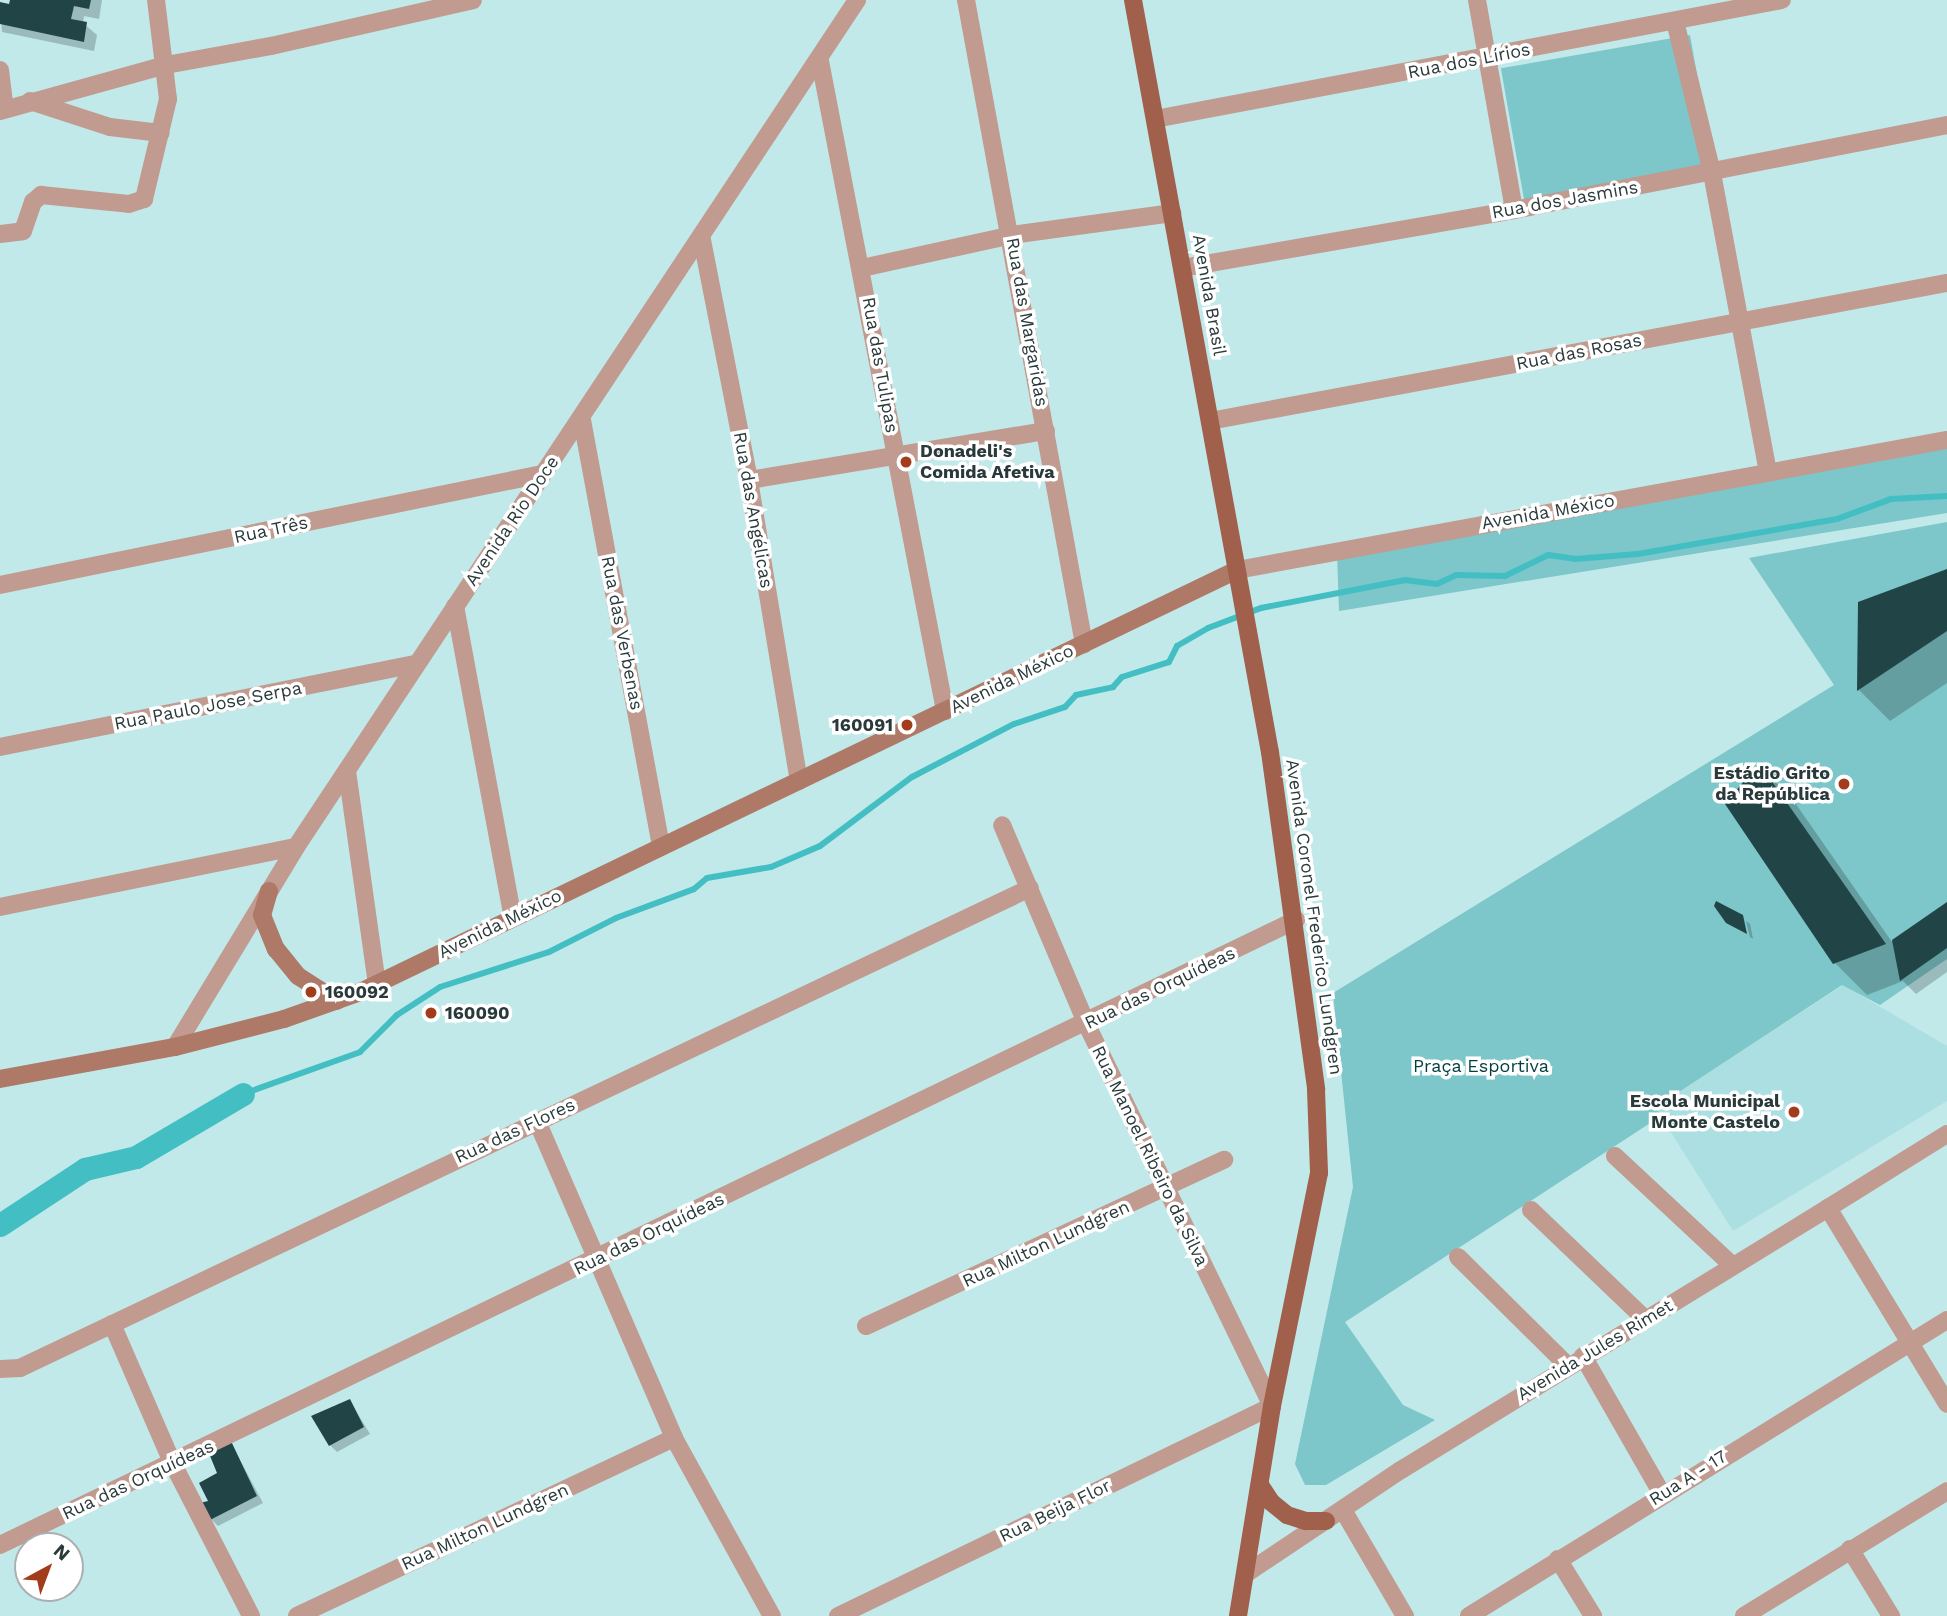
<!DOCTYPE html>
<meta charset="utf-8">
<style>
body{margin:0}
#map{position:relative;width:1947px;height:1616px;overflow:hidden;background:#c1e9ea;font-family:"Work Sans",sans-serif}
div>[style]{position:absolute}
.built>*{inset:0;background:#acdfe1}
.green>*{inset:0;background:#7dc6c9;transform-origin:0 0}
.shadow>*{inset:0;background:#0003}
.stream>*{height:6px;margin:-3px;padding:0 3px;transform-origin:3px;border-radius:3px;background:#43bfc4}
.canal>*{height:23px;margin:-11.5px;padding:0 11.5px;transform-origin:11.5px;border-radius:11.5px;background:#43bfc4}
.building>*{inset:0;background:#214547}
.minor>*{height:18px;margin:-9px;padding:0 9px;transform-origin:9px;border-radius:9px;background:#c19b90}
.tertiary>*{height:18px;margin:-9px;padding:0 9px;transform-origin:9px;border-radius:9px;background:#c19b90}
.secondary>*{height:18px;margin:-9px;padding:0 9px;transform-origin:9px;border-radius:9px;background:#af7968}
.primary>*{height:18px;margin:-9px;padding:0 9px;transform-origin:9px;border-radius:9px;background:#a1604c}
.dots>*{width:19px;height:19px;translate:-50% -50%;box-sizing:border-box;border:4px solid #fff;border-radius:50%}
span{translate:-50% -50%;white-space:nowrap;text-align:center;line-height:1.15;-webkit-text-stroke:7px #fff;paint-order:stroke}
.street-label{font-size:18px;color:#2a3a3b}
.poi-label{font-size:18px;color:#2a3a3b;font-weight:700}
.left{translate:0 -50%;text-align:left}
.right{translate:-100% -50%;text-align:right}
.park-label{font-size:18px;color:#033e41}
.north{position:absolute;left:14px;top:1532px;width:70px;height:70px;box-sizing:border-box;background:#fff;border:2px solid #aab0b1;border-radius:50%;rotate:41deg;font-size:19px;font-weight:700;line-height:28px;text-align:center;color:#2a3a3b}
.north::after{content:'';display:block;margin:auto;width:24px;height:32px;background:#a33c1a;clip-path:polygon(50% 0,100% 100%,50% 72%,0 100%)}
</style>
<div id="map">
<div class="built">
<i style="clip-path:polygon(1843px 985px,1947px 1046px,1947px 1101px,1733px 1231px,1655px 1107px)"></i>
</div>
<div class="green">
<i style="left:1690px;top:35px;width:135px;height:192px;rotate:80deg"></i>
<i style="clip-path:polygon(1947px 444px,1947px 513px,1339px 611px,1337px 552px)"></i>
<i style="clip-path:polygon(1947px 522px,1947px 959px,1880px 1005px,1842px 985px,1656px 1107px,1661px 1116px,1345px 1322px,1403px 1405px,1435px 1420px,1326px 1485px,1305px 1485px,1295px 1464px,1353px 1187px,1333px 993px,1834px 685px,1749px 558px)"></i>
</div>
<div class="shadow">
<i style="clip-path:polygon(12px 0,102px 0,99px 19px,84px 16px,83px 23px,97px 35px,94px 51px,2px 32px,0 4px,10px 6px)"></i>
<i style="clip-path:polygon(1947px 571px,1947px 683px,1890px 721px,1859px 690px)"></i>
<i style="clip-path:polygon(1759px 766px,1791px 797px,1892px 942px,1947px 904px,1947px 972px,1916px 994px,1903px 981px,1867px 995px,1835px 963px,1727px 804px)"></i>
<i style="clip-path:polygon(1746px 921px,1750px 924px,1753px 939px,1750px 937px)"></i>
<i style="clip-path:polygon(350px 1401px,370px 1434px,337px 1452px,330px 1445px)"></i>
<i style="clip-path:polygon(231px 1443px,263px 1503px,218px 1526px,211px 1519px,211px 1502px)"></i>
</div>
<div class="stream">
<i style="left:243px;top:1094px;width:124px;rotate:-19.7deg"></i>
<i style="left:360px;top:1052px;width:52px;rotate:-45deg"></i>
<i style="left:397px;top:1015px;width:51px;rotate:-33.1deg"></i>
<i style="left:440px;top:987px;width:114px;rotate:-17.8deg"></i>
<i style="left:549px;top:952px;width:75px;rotate:-26.9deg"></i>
<i style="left:616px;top:918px;width:83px;rotate:-20.4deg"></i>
<i style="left:694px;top:889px;width:17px;rotate:-40deg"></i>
<i style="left:707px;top:878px;width:65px;rotate:-9.8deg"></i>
<i style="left:771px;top:867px;width:53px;rotate:-23.2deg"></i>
<i style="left:820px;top:846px;width:115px;rotate:-36.9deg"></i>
<i style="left:912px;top:777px;width:115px;rotate:-27.5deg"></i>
<i style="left:1014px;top:724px;width:54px;rotate:-18.4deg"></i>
<i style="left:1065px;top:707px;width:16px;rotate:-47deg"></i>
<i style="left:1076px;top:695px;width:38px;rotate:-12deg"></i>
<i style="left:1113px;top:687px;width:13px;rotate:-48deg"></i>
<i style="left:1122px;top:677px;width:49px;rotate:-17.7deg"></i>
<i style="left:1169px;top:662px;width:18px;rotate:-63deg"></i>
<i style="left:1177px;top:646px;width:36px;rotate:-30deg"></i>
<i style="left:1208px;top:628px;width:57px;rotate:-20.7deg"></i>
<i style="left:1261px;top:608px;width:147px;rotate:-11deg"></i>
<i style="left:1405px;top:580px;width:32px;rotate:7deg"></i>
<i style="left:1437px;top:584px;width:21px;rotate:-25deg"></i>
<i style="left:1456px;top:575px;width:49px;rotate:1.2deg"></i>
<i style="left:1505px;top:576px;width:48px;rotate:-26deg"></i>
<i style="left:1548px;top:555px;width:27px;rotate:8deg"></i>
<i style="left:1575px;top:559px;width:63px;rotate:-4.5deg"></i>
<i style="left:1638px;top:554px;width:202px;rotate:-10deg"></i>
<i style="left:1837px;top:519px;width:58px;rotate:-20.3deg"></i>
<i style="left:1891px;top:499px;width:56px;rotate:-3.1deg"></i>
</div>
<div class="canal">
<i style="left:0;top:1225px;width:102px;rotate:-33.4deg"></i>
<i style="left:85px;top:1169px;width:52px;rotate:-13.2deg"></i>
<i style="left:136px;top:1157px;width:124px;rotate:-30.5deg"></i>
</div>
<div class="building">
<i style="clip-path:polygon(10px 0,91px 0,89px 9px,74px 6px,71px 19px,87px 22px,84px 42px,0 24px,0 2px,9px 4px)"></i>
<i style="clip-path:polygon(1947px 569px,1947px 631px,1857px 691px,1858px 602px)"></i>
<i style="clip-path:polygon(1759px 763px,1886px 944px,1833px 964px,1725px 804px)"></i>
<i style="clip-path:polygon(1716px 901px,1743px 915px,1747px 934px,1726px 923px,1714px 906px)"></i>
<i style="clip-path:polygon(1947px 902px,1947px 948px,1900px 981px,1892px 940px)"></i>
<i style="clip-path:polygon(350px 1399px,364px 1427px,329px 1446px,311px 1416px)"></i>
<i style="clip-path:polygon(231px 1441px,257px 1496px,210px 1520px,200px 1503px,208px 1501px,199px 1483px,217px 1473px,208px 1451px)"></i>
</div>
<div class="minor">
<i style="left:966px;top:0;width:655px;rotate:79.62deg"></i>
<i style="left:1477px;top:0;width:213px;rotate:80deg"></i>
<i style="left:1675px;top:21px;width:156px;rotate:76.3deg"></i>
<i style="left:1712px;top:173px;width:304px;rotate:79.4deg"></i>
<i style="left:820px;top:61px;width:662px;rotate:79.11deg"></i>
<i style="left:0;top:70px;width:39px;rotate:83deg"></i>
<i style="left:30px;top:101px;width:84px;rotate:18deg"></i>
<i style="left:110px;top:127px;width:51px;rotate:6.7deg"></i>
<i style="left:0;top:111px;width:172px;rotate:-15.5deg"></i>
<i style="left:166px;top:65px;width:107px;rotate:-10.3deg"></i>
<i style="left:271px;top:46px;width:207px;rotate:-12.8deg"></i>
<i style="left:1155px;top:119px;width:638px;rotate:-10.75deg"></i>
<i style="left:0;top:234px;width:23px;rotate:-7deg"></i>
<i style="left:23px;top:231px;width:31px;rotate:-71deg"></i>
<i style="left:33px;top:202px;width:11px;rotate:-41deg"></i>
<i style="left:41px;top:195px;width:88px;rotate:5.8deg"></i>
<i style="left:129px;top:204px;width:16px;rotate:-18deg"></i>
<i style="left:144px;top:199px;width:103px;rotate:-76.5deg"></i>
<i style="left:168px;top:99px;width:100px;rotate:-96.9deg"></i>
<i style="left:702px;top:240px;width:245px;rotate:78.9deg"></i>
<i style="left:749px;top:480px;width:305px;rotate:80.6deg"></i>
<i style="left:862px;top:268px;width:154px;rotate:-12.4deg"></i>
<i style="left:1012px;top:235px;width:162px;rotate:-7.8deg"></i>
<i style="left:1182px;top:268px;width:337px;rotate:-9.9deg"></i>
<i style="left:1514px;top:210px;width:441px;rotate:-11.1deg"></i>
<i style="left:582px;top:420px;width:433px;rotate:79.5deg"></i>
<i style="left:1210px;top:421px;width:750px;rotate:-10.61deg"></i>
<i style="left:749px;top:480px;width:301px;rotate:-9.4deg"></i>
<i style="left:0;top:585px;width:553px;rotate:-11.57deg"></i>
<i style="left:455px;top:606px;width:317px;rotate:79.5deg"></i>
<i style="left:0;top:747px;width:424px;rotate:-11.3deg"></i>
<i style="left:347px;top:771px;width:215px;rotate:82deg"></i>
<i style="left:0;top:907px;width:302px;rotate:-11.5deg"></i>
<i style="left:537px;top:1121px;width:345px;rotate:66.6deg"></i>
<i style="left:674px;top:1438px;width:203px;rotate:61.2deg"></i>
<i style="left:1615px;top:1156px;width:161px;rotate:43deg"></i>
<i style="left:1828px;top:1208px;width:140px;rotate:-31.9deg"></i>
<i style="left:1531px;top:1210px;width:158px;rotate:43.7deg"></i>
<i style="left:1458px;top:1257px;width:155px;rotate:44.7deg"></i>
<i style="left:112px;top:1324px;width:153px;rotate:66.5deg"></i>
<i style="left:173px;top:1464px;width:171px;rotate:62.8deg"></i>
<i style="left:866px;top:1326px;width:395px;rotate:-24.9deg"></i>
<i style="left:1583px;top:1356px;width:159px;rotate:60.2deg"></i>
<i style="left:0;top:1369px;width:20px;rotate:-3deg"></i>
<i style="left:20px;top:1368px;width:1118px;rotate:-25.42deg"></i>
<i style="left:1343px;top:1510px;width:123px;rotate:59.7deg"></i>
<i style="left:0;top:1545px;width:1439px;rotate:-25.75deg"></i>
<i style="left:1850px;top:1549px;width:79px;rotate:58.5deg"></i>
<i style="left:1558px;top:1559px;width:67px;rotate:58.4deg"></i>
<i style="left:297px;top:1616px;width:417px;rotate:-25.3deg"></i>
<i style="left:838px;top:1616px;width:482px;rotate:-25.8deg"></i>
<i style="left:1272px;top:1406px;width:424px;rotate:-115.9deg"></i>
<i style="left:1087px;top:1025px;width:217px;rotate:-113deg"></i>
<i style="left:1469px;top:1616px;width:562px;rotate:-31.77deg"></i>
<i style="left:1744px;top:1616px;width:238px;rotate:-31.6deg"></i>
</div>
<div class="tertiary">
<i style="left:1237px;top:570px;width:722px;rotate:-10.38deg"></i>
<i style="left:175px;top:1047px;width:234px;rotate:-58.8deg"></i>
<i style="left:296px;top:847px;width:1016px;rotate:-56.48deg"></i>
<i style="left:1247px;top:1573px;width:185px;rotate:-33.8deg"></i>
<i style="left:1401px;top:1470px;width:501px;rotate:-31.53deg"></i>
<i style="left:1828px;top:1208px;width:229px;rotate:58.7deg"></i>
</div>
<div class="secondary">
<i style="left:269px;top:891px;width:25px;rotate:106deg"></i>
<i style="left:262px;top:915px;width:37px;rotate:68deg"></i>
<i style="left:276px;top:949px;width:35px;rotate:51deg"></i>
<i style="left:298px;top:976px;width:46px;rotate:32.7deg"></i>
<i style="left:0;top:1079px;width:178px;rotate:-10.4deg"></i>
<i style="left:175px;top:1047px;width:113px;rotate:-14.4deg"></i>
<i style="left:284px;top:1019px;width:78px;rotate:-19.4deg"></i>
<i style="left:358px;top:993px;width:975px;rotate:-25.7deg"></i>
</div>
<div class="primary">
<i style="left:1133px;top:0;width:764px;rotate:79.68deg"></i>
<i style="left:1270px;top:752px;width:341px;rotate:82.2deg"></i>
<i style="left:1316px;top:1090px;width:83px;rotate:87.9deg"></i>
<i style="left:1319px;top:1173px;width:238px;rotate:101.4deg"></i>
<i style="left:1272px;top:1406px;width:213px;rotate:99.2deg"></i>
<i style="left:1260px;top:1485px;width:20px;rotate:57deg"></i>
<i style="left:1271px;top:1502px;width:21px;rotate:39deg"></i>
<i style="left:1287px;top:1515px;width:20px;rotate:18deg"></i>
<i style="left:1306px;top:1521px;width:20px"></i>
</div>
<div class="dots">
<i style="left:906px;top:462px;background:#a33c1a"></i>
<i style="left:907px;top:725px;background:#a33c1a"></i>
<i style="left:1844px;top:784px;background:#a33c1a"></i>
<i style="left:311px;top:992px;background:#a33c1a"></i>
<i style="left:431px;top:1013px;background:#a33c1a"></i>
<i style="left:1794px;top:1112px;background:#a33c1a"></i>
</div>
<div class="street-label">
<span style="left:1469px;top:61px;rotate:-11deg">Rua dos Lírios</span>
<span style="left:1565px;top:200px;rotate:-10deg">Rua dos Jasmins</span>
<span style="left:1209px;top:295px;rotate:80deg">Avenida Brasil</span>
<span style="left:1027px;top:322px;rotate:80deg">Rua das Margaridas</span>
<span style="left:1579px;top:352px;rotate:-11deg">Rua das Rosas</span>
<span style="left:880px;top:365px;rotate:80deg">Rua das Tulipas</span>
<span style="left:753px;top:510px;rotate:80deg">Rua das Angélicas</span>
<span style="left:1548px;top:512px;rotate:-10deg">Avenida México</span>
<span style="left:512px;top:521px;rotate:-56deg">Avenida Rio Doce</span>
<span style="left:271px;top:530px;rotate:-12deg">Rua Três</span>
<span style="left:622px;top:633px;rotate:79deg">Rua das Verbenas</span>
<span style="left:1012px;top:679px;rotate:-26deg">Avenida México</span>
<span style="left:208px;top:706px;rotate:-11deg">Rua Paulo Jose Serpa</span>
<span style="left:1314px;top:917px;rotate:82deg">Avenida Coronel Frederico Lundgren</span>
<span style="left:500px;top:924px;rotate:-26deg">Avenida México</span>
<span style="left:1160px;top:988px;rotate:-26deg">Rua das Orquídeas</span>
<span style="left:515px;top:1131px;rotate:-25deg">Rua das Flores</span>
<span style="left:1150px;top:1156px;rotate:64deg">Rua Manoel Ribeiro da Silva</span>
<span style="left:649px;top:1234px;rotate:-26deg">Rua das Orquídeas</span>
<span style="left:1046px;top:1244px;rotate:-25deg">Rua Milton Lundgren</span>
<span style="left:1595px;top:1350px;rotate:-31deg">Avenida Jules Rimet</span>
<span style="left:1688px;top:1478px;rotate:-32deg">Rua A - 17</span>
<span style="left:138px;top:1480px;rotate:-25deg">Rua das Orquídeas</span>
<span style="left:1055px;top:1511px;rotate:-26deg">Rua Beija Flor</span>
<span style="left:485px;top:1527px;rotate:-25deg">Rua Milton Lundgren</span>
</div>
<div class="poi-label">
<span class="left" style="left:920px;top:462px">Donadeli's<br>Comida Afetiva</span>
<span class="right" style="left:893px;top:725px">160091</span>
<span class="right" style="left:1830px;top:784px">Estádio Grito<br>da República</span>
<span class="left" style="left:325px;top:992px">160092</span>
<span class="left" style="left:445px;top:1013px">160090</span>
<span class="right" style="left:1780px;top:1112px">Escola Municipal<br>Monte Castelo</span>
</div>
<div class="park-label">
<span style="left:1481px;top:1066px">Praça Esportiva</span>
</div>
<div class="north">N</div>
</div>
